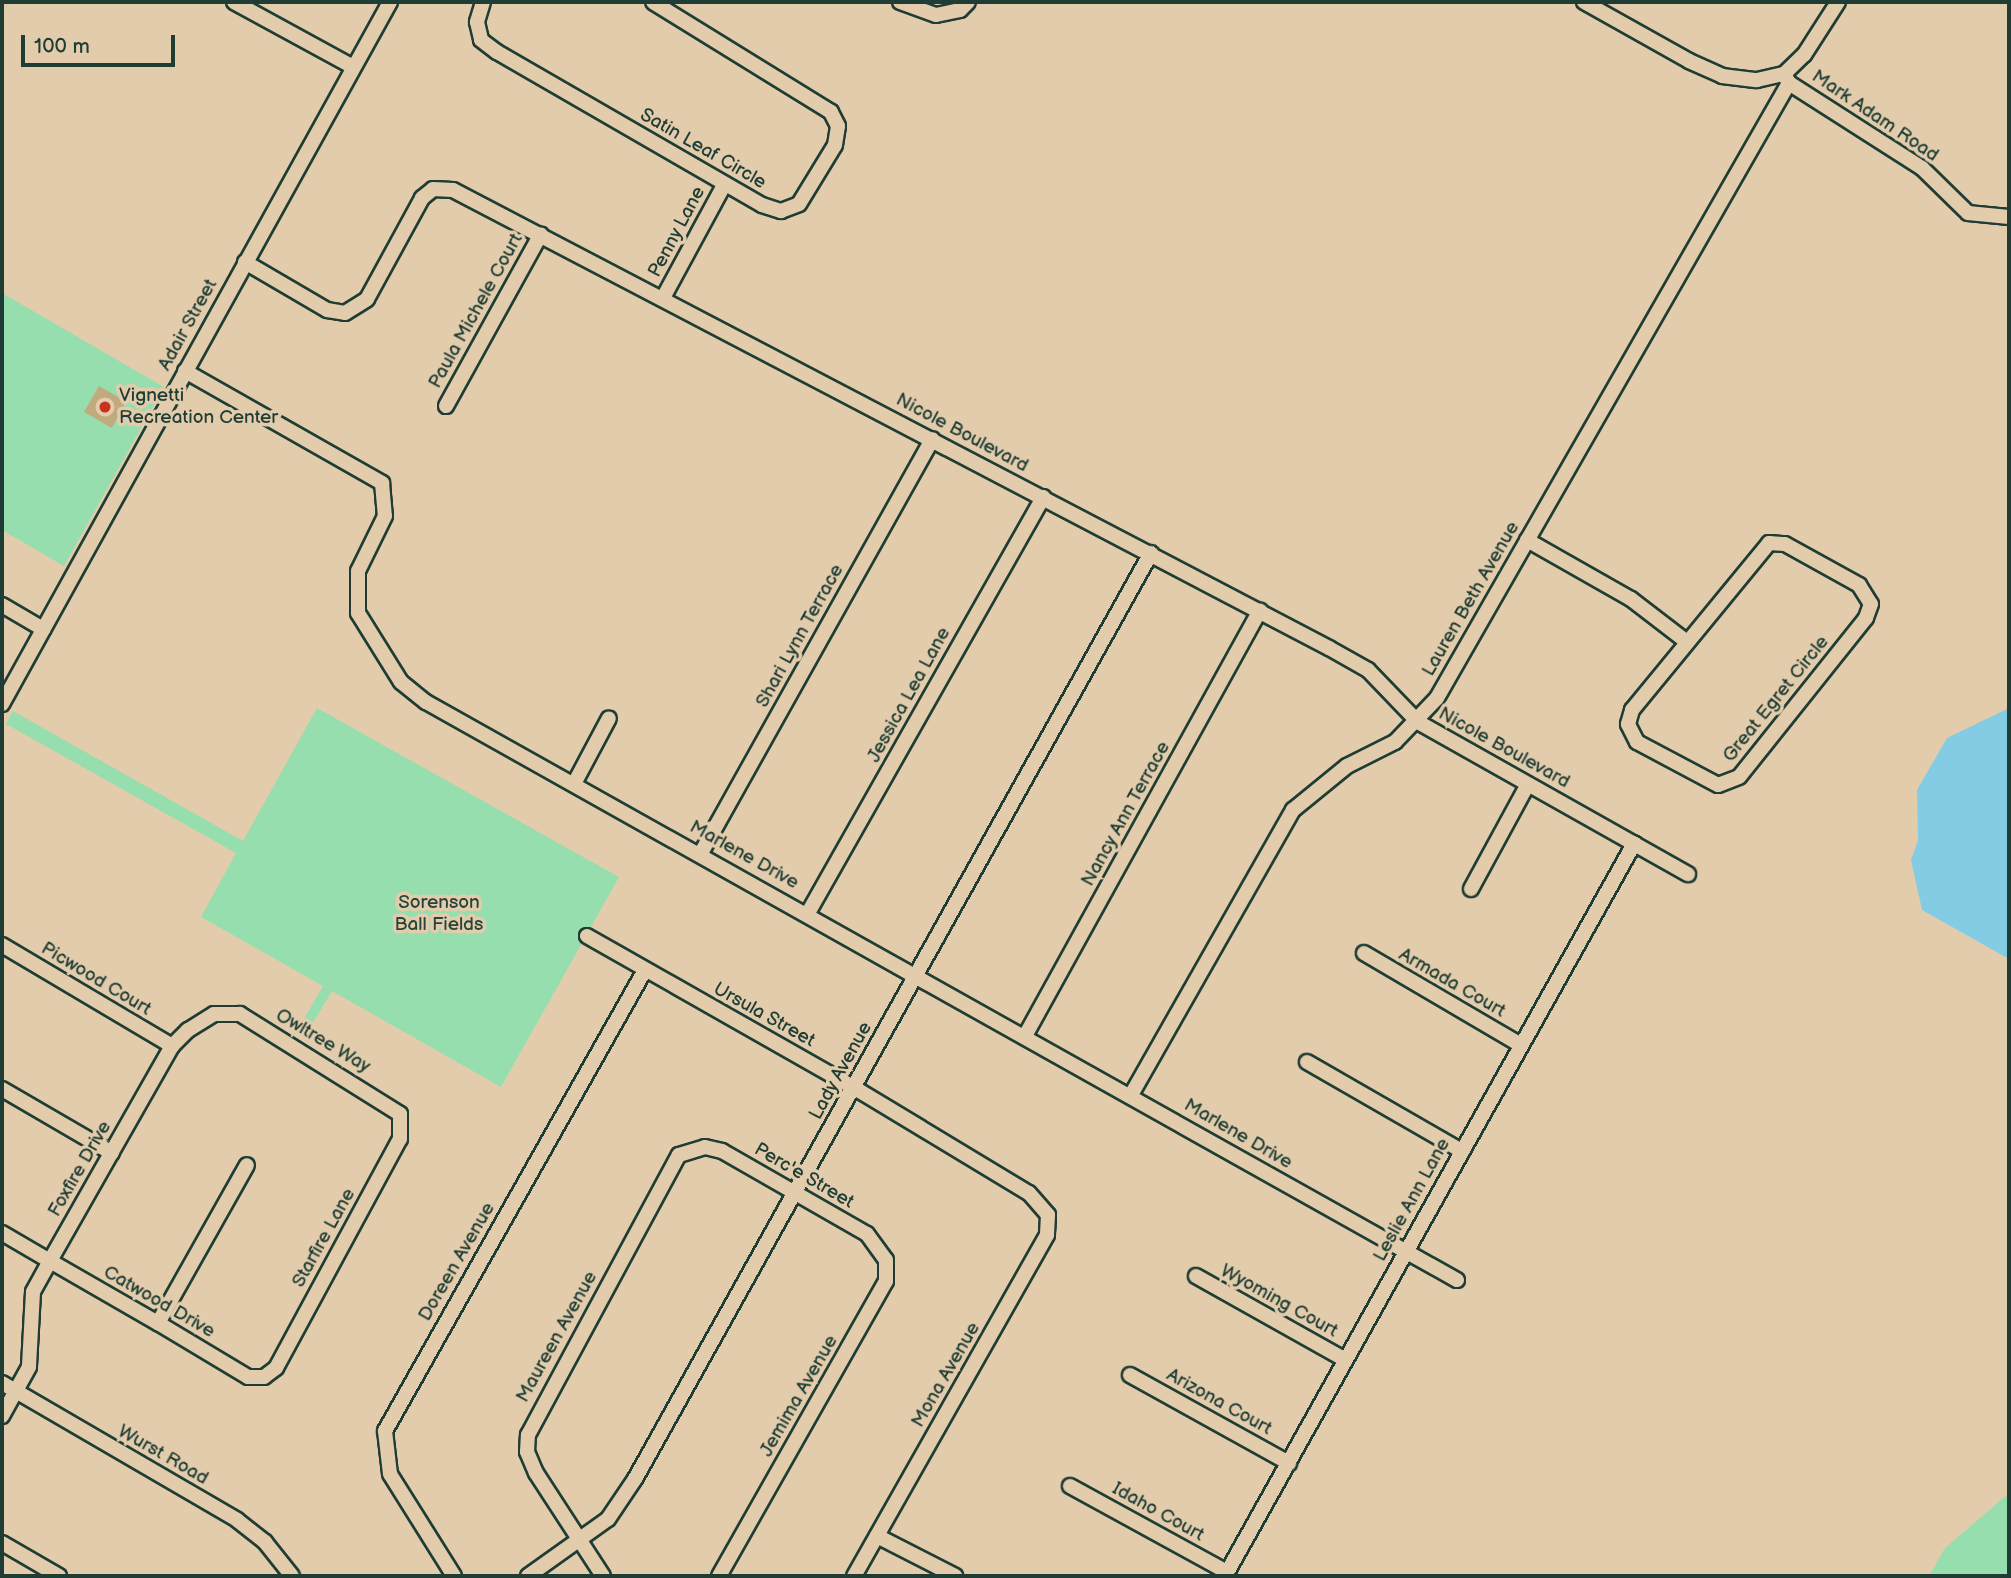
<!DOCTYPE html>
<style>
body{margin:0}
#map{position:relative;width:2011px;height:1578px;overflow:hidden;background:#e3ccac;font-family:"Balsamiq Sans",sans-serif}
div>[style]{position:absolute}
.green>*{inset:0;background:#96dead}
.water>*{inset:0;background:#83cce4}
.building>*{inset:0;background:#c2aa7f;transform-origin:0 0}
.roads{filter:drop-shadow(2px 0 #1f3d34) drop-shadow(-2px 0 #1f3d34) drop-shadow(0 2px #1f3d34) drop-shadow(0 -2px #1f3d34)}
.minor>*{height:14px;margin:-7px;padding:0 7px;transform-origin:7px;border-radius:7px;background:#e3ccac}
.dots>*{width:19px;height:19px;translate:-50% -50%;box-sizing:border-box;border:4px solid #e3ccac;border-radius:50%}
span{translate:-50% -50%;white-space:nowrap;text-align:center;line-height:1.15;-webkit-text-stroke:7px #e3ccac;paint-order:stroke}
.street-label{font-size:19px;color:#1f3d34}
.poi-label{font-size:19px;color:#1f3d34}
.left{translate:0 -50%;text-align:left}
.park-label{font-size:19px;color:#25453a}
.frame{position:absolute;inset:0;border:4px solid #1f3d34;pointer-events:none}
.scale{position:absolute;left:21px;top:35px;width:154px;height:32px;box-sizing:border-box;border:4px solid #1f3d34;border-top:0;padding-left:9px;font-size:21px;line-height:24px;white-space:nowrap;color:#1f3d34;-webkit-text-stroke:5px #e3ccac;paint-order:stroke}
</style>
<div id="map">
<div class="green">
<i style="clip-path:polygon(2px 293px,164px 387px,64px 566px,2px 530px)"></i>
<i style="clip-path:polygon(317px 708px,619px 877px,501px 1087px,332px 991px,305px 1036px,297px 1031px,323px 986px,201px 917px,236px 853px,6px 724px,13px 711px,243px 841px)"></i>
<i style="clip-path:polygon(2009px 1493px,2009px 1576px,1929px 1576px,1945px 1548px)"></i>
</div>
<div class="water">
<i style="clip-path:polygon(2009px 708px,2009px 959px,1922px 910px,1911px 860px,1918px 840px,1917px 790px,1947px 738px)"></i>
</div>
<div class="building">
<i style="left:99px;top:386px;width:32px;height:30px;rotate:30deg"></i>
</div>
<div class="roads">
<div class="minor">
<i style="left:234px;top:2px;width:136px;rotate:28.6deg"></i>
<i style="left:483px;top:2px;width:21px;rotate:107deg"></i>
<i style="left:477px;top:22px;width:18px;rotate:77deg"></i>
<i style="left:481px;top:40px;width:20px;rotate:37deg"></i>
<i style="left:497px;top:52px;width:306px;rotate:30deg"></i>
<i style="left:762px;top:205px;width:20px;rotate:18deg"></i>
<i style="left:781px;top:211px;width:19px;rotate:-21deg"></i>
<i style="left:799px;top:204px;width:69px;rotate:-58.6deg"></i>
<i style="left:835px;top:145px;width:19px;rotate:-81deg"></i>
<i style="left:838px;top:126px;width:16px;rotate:-117deg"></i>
<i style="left:831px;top:112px;width:209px;rotate:-148.3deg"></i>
<i style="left:900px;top:2px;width:38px;rotate:20deg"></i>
<i style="left:936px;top:15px;width:25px;rotate:-12deg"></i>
<i style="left:960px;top:10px;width:11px;rotate:-45deg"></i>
<i style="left:1584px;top:2px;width:120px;rotate:29.3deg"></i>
<i style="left:1689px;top:61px;width:36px;rotate:24deg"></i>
<i style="left:1722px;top:76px;width:35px;rotate:7deg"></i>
<i style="left:1757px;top:80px;width:28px;rotate:-13deg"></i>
<i style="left:1784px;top:74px;width:28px;rotate:-44deg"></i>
<i style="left:1804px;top:55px;width:63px;rotate:-57.3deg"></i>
<i style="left:1789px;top:83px;width:158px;rotate:32.6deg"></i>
<i style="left:1922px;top:168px;width:64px;rotate:44.4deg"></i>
<i style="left:1968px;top:213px;width:41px;rotate:5.6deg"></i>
<i style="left:245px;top:262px;width:95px;rotate:30.3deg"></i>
<i style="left:327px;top:310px;width:18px;rotate:9deg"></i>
<i style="left:345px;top:313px;width:26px;rotate:-32deg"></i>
<i style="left:367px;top:299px;width:115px;rotate:-61.4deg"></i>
<i style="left:422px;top:198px;width:14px;rotate:-39deg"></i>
<i style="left:433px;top:189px;width:20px;rotate:3deg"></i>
<i style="left:453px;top:190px;width:989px;rotate:27.6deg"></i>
<i style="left:1329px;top:648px;width:45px;rotate:29.4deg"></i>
<i style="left:1368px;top:670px;width:72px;rotate:46.1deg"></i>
<i style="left:1418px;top:722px;width:310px;rotate:29.4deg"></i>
<i style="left:663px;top:298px;width:128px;rotate:-61.6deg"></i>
<i style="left:185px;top:371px;width:227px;rotate:29.6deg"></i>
<i style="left:382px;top:483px;width:33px;rotate:85deg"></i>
<i style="left:385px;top:516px;width:61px;rotate:116.1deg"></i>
<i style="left:358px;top:571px;width:42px;rotate:90deg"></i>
<i style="left:358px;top:613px;width:81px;rotate:58.1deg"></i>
<i style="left:401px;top:682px;width:32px;rotate:39deg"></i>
<i style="left:426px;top:702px;width:1182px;rotate:29.28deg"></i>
<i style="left:446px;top:406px;width:196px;rotate:-61.1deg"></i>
<i style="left:1527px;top:540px;width:120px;rotate:29.6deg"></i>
<i style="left:1631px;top:599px;width:71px;rotate:37.5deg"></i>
<i style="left:1769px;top:543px;width:16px;rotate:4deg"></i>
<i style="left:1785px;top:544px;width:85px;rotate:29deg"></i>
<i style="left:1859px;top:585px;width:22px;rotate:58deg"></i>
<i style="left:1871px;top:604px;width:15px;rotate:110deg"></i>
<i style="left:1866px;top:618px;width:203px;rotate:128.6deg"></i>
<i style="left:1739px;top:777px;width:22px;rotate:159deg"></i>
<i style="left:1718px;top:785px;width:92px;rotate:-152deg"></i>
<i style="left:1637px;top:742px;width:20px;rotate:-117deg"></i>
<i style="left:1628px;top:724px;width:15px;rotate:-74deg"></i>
<i style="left:1632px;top:710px;width:216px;rotate:-50.6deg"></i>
<i style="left:2px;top:605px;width:48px;rotate:30.3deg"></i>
<i style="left:2px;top:704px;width:802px;rotate:-61.07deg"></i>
<i style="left:575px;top:782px;width:72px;rotate:-62deg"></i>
<i style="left:701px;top:853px;width:474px;rotate:-60.8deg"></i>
<i style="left:1471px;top:889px;width:119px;rotate:-61.5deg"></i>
<i style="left:808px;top:913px;width:478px;rotate:-60.5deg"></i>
<i style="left:587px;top:936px;width:306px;rotate:29.6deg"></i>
<i style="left:853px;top:1087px;width:205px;rotate:31.1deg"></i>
<i style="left:1029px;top:1193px;width:29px;rotate:49deg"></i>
<i style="left:1048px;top:1215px;width:20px;rotate:93deg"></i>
<i style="left:1047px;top:1235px;width:392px;rotate:119.5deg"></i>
<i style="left:2px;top:945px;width:198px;rotate:30.7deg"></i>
<i style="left:1364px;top:953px;width:182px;rotate:30.4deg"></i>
<i style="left:1025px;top:1036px;width:486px;rotate:-61.1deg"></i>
<i style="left:1307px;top:1062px;width:179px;rotate:29.9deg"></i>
<i style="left:2px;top:1089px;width:127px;rotate:30.2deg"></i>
<i style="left:1131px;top:1095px;width:328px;rotate:-60.4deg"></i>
<i style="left:1293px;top:810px;width:70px;rotate:-39.2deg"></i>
<i style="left:1347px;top:766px;width:54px;rotate:-26.6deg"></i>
<i style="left:1395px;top:742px;width:61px;rotate:-46.3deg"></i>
<i style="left:1437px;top:698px;width:709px;rotate:-60.22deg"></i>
<i style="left:1789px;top:83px;width:10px;rotate:-119deg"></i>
<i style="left:2px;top:1233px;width:56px;rotate:30.3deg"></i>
<i style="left:50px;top:1261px;width:125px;rotate:29.9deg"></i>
<i style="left:158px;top:1323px;width:105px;rotate:31deg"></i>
<i style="left:248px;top:1377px;width:16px"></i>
<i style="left:264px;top:1377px;width:15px;rotate:-37deg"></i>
<i style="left:276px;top:1368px;width:260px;rotate:-61.6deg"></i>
<i style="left:400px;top:1139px;width:25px;rotate:-90deg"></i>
<i style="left:400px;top:1114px;width:189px;rotate:-148deg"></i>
<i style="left:240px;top:1014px;width:26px;rotate:180deg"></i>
<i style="left:214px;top:1014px;width:31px;rotate:148deg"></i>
<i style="left:188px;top:1030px;width:23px;rotate:135deg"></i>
<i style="left:172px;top:1046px;width:247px;rotate:119.6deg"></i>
<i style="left:50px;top:1261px;width:35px;rotate:119deg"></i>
<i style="left:33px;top:1292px;width:75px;rotate:93.1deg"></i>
<i style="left:29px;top:1367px;width:56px;rotate:118.9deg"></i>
<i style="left:1196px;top:1276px;width:170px;rotate:29.3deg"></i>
<i style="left:158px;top:1323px;width:181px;rotate:-60.6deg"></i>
<i style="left:1130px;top:1375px;width:182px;rotate:29deg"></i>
<i style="left:2px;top:1383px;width:272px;rotate:30.2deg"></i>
<i style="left:237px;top:1520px;width:36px;rotate:38deg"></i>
<i style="left:265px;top:1542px;width:43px;rotate:51.5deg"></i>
<i style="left:1070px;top:1486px;width:179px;rotate:28.7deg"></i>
<i style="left:877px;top:1536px;width:88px;rotate:27.1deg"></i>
<i style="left:2px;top:1543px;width:66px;rotate:30.1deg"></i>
<i style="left:454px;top:1576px;width:120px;rotate:-122.1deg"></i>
<i style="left:390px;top:1474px;width:43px;rotate:-96.6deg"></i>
<i style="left:385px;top:1431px;width:529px;rotate:-60.58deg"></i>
<i style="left:528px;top:1576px;width:98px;rotate:-35.5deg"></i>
<i style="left:608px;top:1519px;width:48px;rotate:-56deg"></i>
<i style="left:635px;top:1479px;width:1060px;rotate:-60.87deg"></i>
<i style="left:603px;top:1576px;width:123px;rotate:-123deg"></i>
<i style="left:536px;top:1473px;width:23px;rotate:-113deg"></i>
<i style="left:527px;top:1452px;width:17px;rotate:-87deg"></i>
<i style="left:528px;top:1435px;width:318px;rotate:-61.7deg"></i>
<i style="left:679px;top:1155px;width:27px;rotate:-17deg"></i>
<i style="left:705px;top:1147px;width:17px;rotate:13deg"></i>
<i style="left:722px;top:1151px;width:167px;rotate:29.8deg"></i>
<i style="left:867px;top:1234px;width:32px;rotate:54deg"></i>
<i style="left:886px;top:1260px;width:21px;rotate:90deg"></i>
<i style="left:886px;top:1281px;width:339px;rotate:119.5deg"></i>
<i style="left:1225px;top:1576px;width:839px;rotate:-60.81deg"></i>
</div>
</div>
<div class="dots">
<i style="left:105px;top:407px;background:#c8321e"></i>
</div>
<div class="street-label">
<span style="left:1875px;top:116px;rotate:34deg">Mark Adam Road</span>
<span style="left:703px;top:149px;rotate:30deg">Satin Leaf Circle</span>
<span style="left:677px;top:232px;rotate:-62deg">Penny Lane</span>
<span style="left:476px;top:311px;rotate:-61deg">Paula Michele Court</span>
<span style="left:188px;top:325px;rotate:-61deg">Adair Street</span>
<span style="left:962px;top:433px;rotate:28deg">Nicole Boulevard</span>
<span style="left:1471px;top:599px;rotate:-60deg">Lauren Beth Avenue</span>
<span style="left:800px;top:636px;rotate:-61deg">Shari Lynn Terrace</span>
<span style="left:909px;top:695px;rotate:-61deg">Jessica Lea Lane</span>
<span style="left:1776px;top:699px;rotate:-51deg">Great Egret Circle</span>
<span style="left:1504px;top:748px;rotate:29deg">Nicole Boulevard</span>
<span style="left:1126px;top:814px;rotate:-61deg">Nancy Ann Terrace</span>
<span style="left:744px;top:855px;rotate:29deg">Marlene Drive</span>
<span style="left:96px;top:979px;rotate:31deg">Picwood Court</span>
<span style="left:1452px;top:983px;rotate:30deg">Armada Court</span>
<span style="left:764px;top:1015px;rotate:29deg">Ursula Street</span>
<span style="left:323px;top:1041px;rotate:31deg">Owltree Way</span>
<span style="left:841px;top:1071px;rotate:-61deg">Lady Avenue</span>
<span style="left:1238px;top:1134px;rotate:30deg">Marlene Drive</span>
<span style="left:80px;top:1169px;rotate:-60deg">Foxfire Drive</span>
<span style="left:804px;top:1176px;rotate:30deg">Perc'e Street</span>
<span style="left:1412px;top:1200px;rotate:-61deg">Leslie Ann Lane</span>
<span style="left:324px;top:1238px;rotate:-61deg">Starfire Lane</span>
<span style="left:457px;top:1262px;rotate:-60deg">Doreen Avenue</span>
<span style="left:1279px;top:1301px;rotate:29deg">Wyoming Court</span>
<span style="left:159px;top:1302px;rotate:30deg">Catwood Drive</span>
<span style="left:557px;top:1337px;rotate:-61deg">Maureen Avenue</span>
<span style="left:946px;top:1375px;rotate:-60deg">Mona Avenue</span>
<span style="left:799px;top:1396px;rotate:-60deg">Jemima Avenue</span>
<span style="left:1219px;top:1402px;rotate:29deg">Arizona Court</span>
<span style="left:163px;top:1455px;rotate:30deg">Wurst Road</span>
<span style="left:1158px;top:1512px;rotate:29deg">Idaho Court</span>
</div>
<div class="poi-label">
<span class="left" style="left:119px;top:407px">Vignetti<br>Recreation Center</span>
</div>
<div class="park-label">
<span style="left:439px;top:914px">Sorenson<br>Ball Fields</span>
</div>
<div class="frame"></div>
<div class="scale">100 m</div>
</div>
